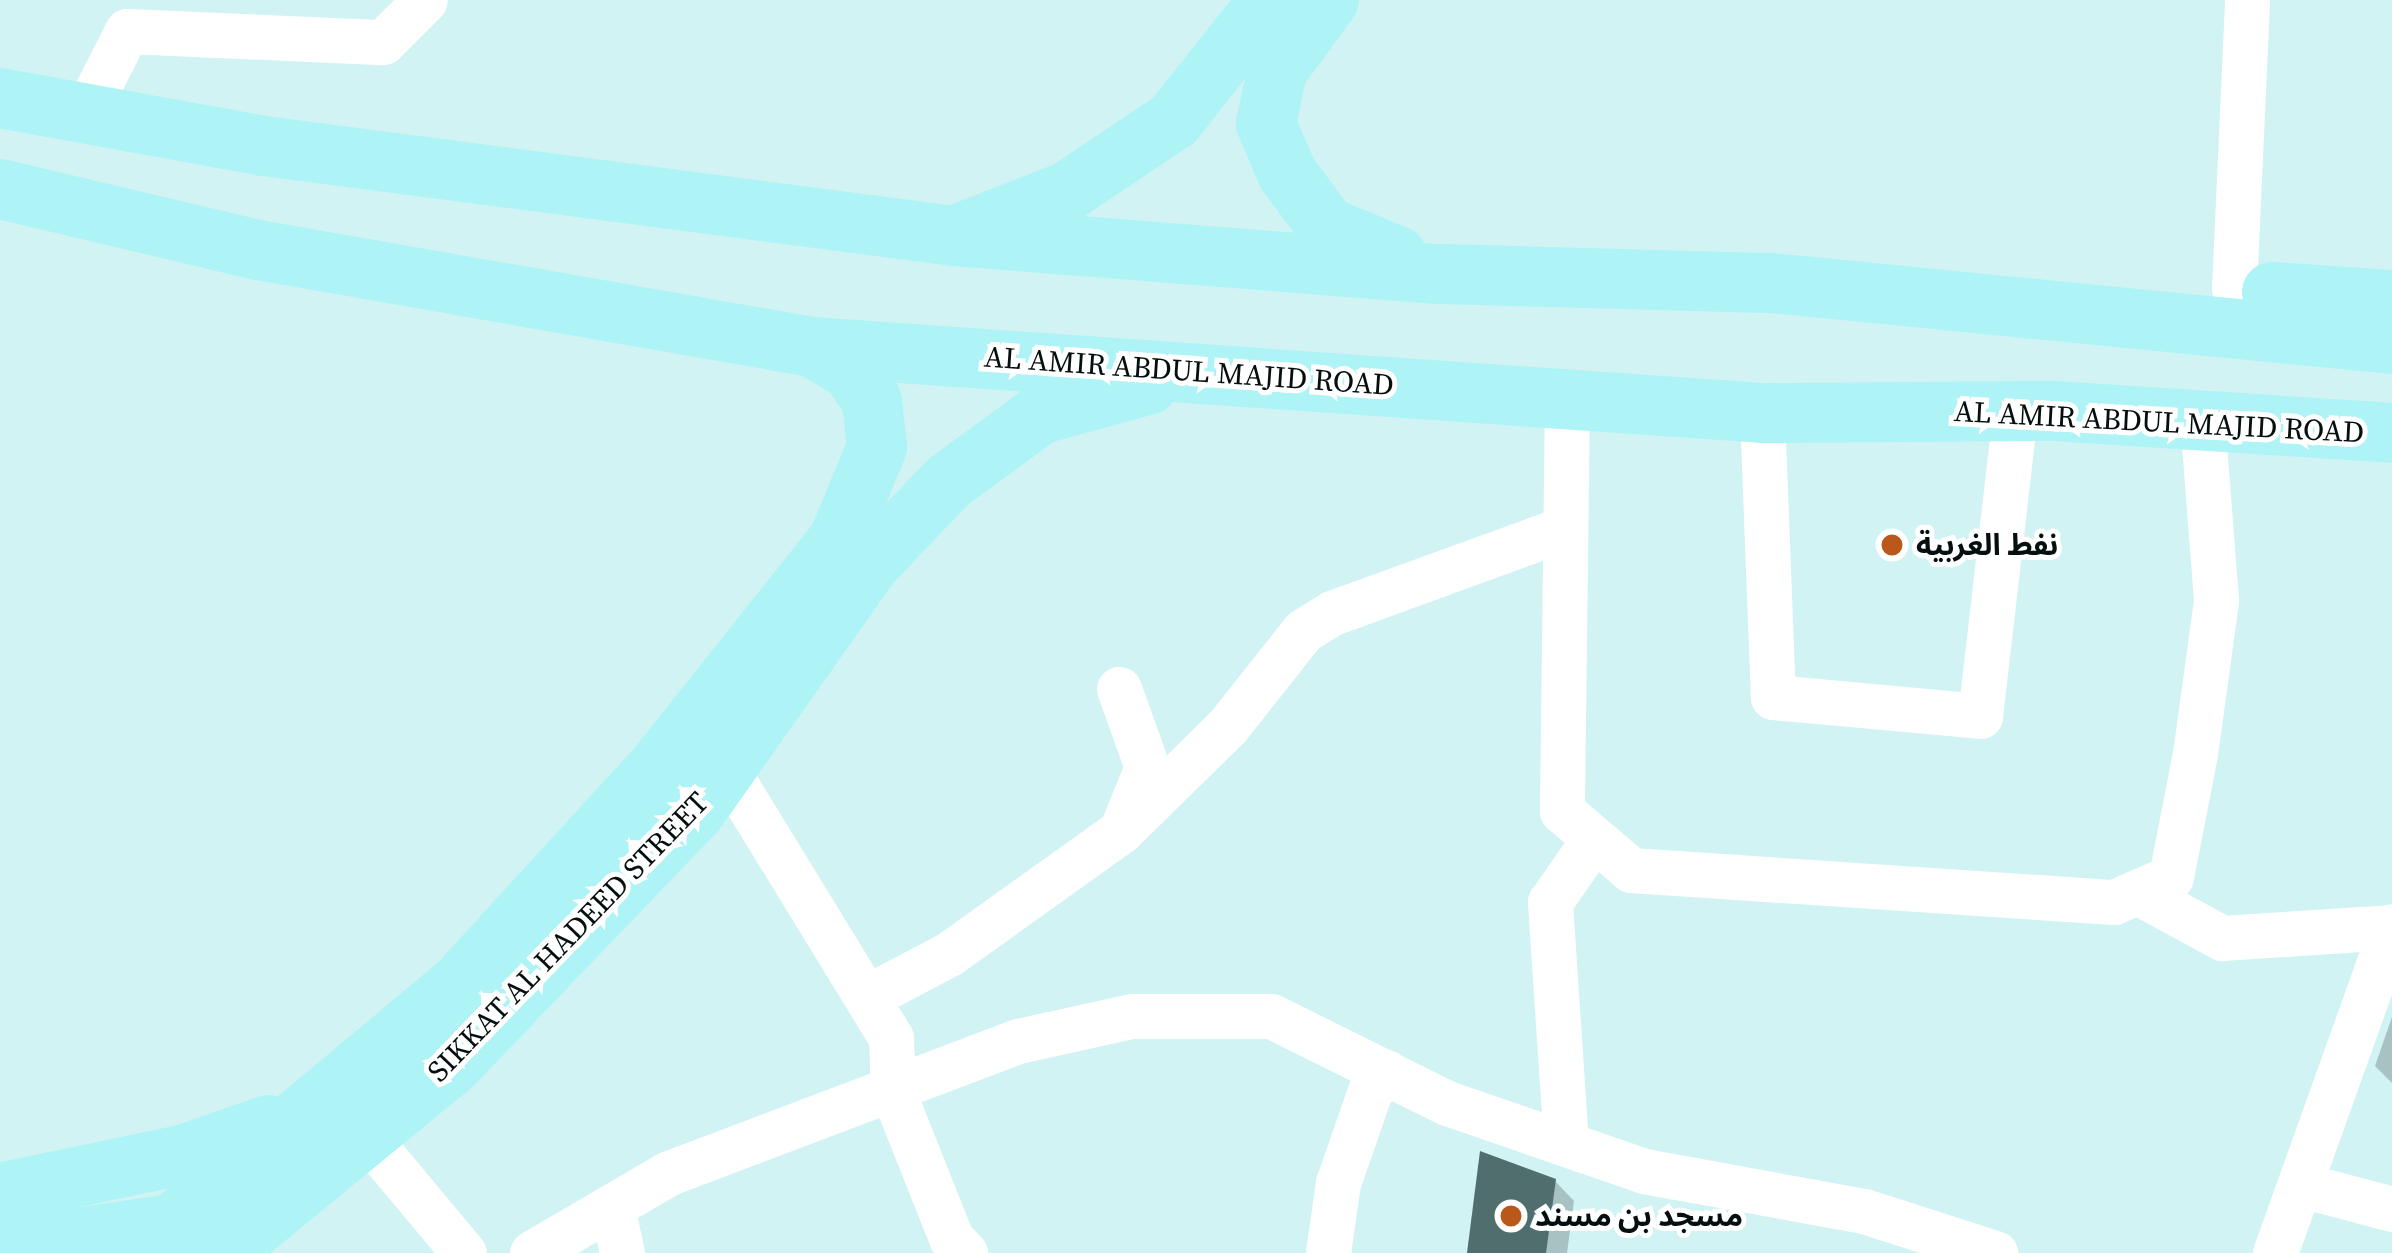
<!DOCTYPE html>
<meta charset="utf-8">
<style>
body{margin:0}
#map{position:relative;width:2392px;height:1253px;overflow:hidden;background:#d2f3f4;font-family:"Source Serif 4","Noto Sans Arabic",serif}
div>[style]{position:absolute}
.shadow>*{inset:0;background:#0003}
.building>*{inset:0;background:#516e6f}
.minor>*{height:45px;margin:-22.5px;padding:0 22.5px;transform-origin:22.5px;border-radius:22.5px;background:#fff}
.major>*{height:60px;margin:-30px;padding:0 30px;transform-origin:30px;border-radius:30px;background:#aef3f5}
.dots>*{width:33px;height:33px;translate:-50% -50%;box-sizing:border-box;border:6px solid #fff;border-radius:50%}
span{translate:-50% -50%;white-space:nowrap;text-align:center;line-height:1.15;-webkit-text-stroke:10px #fff;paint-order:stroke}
.street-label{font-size:30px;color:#050f0f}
.poi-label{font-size:30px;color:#050f0f;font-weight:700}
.left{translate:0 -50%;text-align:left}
</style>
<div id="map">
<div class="shadow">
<i style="clip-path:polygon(2392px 1017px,2392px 1083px,2375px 1066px)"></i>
<i style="clip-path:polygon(1555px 1181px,1574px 1201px,1567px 1253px,1470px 1253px)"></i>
</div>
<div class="building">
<i style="clip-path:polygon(1480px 1151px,1556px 1179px,1546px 1253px,1467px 1253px)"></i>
</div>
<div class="minor">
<i style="left:84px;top:115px;width:94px;rotate:-62.9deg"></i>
<i style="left:127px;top:31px;width:256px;rotate:2.5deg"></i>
<i style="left:383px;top:42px;width:59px;rotate:-45deg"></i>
<i style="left:2234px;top:289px;width:289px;rotate:-87.4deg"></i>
<i style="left:1567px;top:396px;width:415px;rotate:90.7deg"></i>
<i style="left:1562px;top:811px;width:91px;rotate:40.5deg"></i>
<i style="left:1631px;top:870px;width:484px;rotate:3.8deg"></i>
<i style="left:2114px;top:902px;width:62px;rotate:-23.7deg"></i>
<i style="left:2171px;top:877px;width:125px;rotate:-79deg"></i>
<i style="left:2195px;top:754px;width:155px;rotate:-82.2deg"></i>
<i style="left:2216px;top:600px;width:181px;rotate:-94.4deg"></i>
<i style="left:1762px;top:413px;width:284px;rotate:87.8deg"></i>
<i style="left:1773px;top:697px;width:208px;rotate:5.2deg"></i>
<i style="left:1980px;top:716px;width:294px;rotate:-83.4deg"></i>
<i style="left:725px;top:767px;width:318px;rotate:58.5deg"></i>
<i style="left:891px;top:1038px;width:54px;rotate:87.9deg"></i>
<i style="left:893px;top:1092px;width:157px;rotate:68.3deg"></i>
<i style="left:951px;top:1238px;width:21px;rotate:47deg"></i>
<i style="left:1121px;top:831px;width:148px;rotate:-44.5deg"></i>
<i style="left:1227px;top:727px;width:122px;rotate:-51.6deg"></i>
<i style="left:1303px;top:631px;width:34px;rotate:-32deg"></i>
<i style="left:1332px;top:613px;width:248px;rotate:-20deg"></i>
<i style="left:2137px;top:892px;width:97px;rotate:28.4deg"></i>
<i style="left:2222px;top:938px;width:169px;rotate:-3.7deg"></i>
<i style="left:869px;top:996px;width:90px;rotate:-27.7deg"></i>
<i style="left:949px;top:954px;width:211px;rotate:-35.6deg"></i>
<i style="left:1121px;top:831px;width:69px;rotate:-67.9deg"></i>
<i style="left:1147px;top:767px;width:83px;rotate:-109.7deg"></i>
<i style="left:367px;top:1137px;width:151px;rotate:50.1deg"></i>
<i style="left:1566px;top:1144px;width:243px;rotate:-93.8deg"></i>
<i style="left:1550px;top:902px;width:77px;rotate:-55.1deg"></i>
<i style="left:2302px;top:1185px;width:93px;rotate:14.9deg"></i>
<i style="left:612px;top:1206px;width:48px;rotate:78deg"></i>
<i style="left:532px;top:1253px;width:159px;rotate:-30.3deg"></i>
<i style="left:669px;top:1173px;width:373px;rotate:-20.7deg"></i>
<i style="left:1018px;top:1041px;width:117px;rotate:-12.4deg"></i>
<i style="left:1132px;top:1016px;width:139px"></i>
<i style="left:1271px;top:1016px;width:196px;rotate:26.3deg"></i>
<i style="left:1447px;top:1103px;width:208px;rotate:19deg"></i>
<i style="left:1644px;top:1171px;width:224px;rotate:10.3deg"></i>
<i style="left:1864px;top:1211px;width:138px;rotate:17.8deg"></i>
<i style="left:1328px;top:1253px;width:71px;rotate:-81.9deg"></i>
<i style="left:1338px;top:1183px;width:97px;rotate:-70.8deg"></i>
<i style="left:1370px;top:1091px;width:25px;rotate:-48deg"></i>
<i style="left:2275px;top:1253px;width:347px;rotate:-70.3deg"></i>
</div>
<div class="major">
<i style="left:1329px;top:0;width:88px;rotate:126.2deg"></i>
<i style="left:1277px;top:71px;width:54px;rotate:101.7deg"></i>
<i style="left:1266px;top:124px;width:53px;rotate:66.8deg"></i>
<i style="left:1287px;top:173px;width:67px;rotate:53.5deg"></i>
<i style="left:1327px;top:227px;width:76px;rotate:22.5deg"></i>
<i style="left:0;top:98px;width:268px;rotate:10.3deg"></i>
<i style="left:264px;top:146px;width:696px;rotate:7.43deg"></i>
<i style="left:954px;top:236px;width:488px;rotate:4.5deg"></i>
<i style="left:1441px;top:274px;width:331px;rotate:1.6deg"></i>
<i style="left:1772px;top:283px;width:623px;rotate:5.62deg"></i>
<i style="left:0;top:189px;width:265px;rotate:13.3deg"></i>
<i style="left:258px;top:250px;width:562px;rotate:9.93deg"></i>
<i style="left:812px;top:347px;width:952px;rotate:3.97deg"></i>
<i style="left:1762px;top:413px;width:293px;rotate:-0.4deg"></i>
<i style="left:2055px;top:411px;width:338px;rotate:3.7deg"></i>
<i style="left:966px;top:231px;width:110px;rotate:-21.4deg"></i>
<i style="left:1068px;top:191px;width:128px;rotate:-33.8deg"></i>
<i style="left:1174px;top:120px;width:153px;rotate:-51.6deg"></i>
<i style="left:2272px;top:292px;width:120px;rotate:3.8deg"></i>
<i style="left:0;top:1193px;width:186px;rotate:-11.8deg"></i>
<i style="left:182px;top:1155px;width:91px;rotate:-19.2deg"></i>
<i style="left:0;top:1249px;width:174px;rotate:-8.3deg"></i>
<i style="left:172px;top:1224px;width:18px;rotate:27deg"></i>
<i style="left:148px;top:1253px;width:38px;rotate:-50deg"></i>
<i style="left:172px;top:1224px;width:373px;rotate:-39.9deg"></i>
<i style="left:458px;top:985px;width:294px;rotate:-47.5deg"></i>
<i style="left:657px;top:768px;width:293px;rotate:-51.5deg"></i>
<i style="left:839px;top:539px;width:100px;rotate:-67.6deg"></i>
<i style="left:877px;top:447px;width:46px;rotate:-96.2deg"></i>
<i style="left:872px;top:401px;width:37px;rotate:-124deg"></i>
<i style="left:851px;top:370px;width:45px;rotate:-149.5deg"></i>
<i style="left:223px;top:1253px;width:295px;rotate:-39.4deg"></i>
<i style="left:451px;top:1066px;width:352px;rotate:-46.2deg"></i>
<i style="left:695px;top:812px;width:302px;rotate:-54.8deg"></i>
<i style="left:869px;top:565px;width:115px;rotate:-46.4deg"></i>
<i style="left:948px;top:482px;width:115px;rotate:-36.2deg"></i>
<i style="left:1041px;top:414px;width:111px;rotate:-15.2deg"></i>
</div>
<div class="dots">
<i style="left:1892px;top:545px;background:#ba581b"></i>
<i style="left:1511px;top:1216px;background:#ba581b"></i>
</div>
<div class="street-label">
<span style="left:1189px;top:371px;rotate:4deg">AL AMIR ABDUL MAJID ROAD</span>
<span style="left:2159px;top:422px;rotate:3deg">AL AMIR ABDUL MAJID ROAD</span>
<span style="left:568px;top:937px;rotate:-46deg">SIKKAT AL HADEED STREET</span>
</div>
<div class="poi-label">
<span class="left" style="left:1916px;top:545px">نفط الغربية</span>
<span class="left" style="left:1535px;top:1216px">مسجد بن مسند</span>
</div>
</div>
